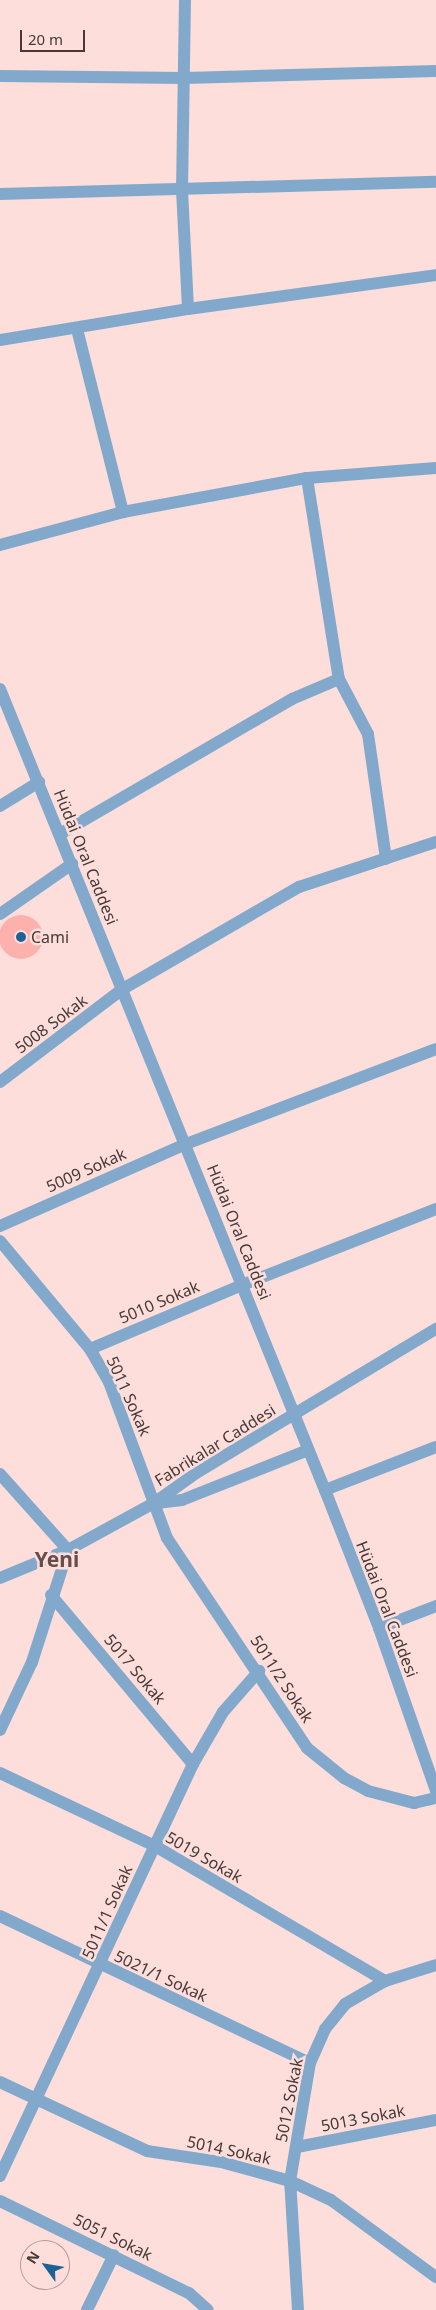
<!DOCTYPE html>
<meta charset="utf-8">
<style>
body{margin:0}
#map{position:relative;width:436px;height:2310px;overflow:hidden;background:#fededb;font-family:"Noto Sans",sans-serif}
div>[style]{position:absolute}
.building>*{inset:0;background:#fcb1ac}
.round{border-radius:50%}
.minor>*{height:12px;margin:-6px;padding:0 6px;transform-origin:6px;border-radius:6px;background:#82a9cc}
.dots>*{width:14px;height:14px;translate:-50% -50%;box-sizing:border-box;border:2px solid #fededb;border-radius:50%}
span{translate:-50% -50%;white-space:nowrap;text-align:center;line-height:1.15;-webkit-text-stroke:5px #fededb;paint-order:stroke}
.street-label{font-size:16px;color:#463938}
.poi-label{font-size:16px;color:#463938}
.left{translate:0 -50%;text-align:left}
.district-label{font-size:21px;color:#664c4a;font-weight:700}
.north{position:absolute;left:20px;top:2240px;width:50px;height:50px;box-sizing:border-box;background:#fededb;border:1px solid #b49c9a;border-radius:50%;rotate:302deg;font-size:14px;font-weight:700;line-height:20px;text-align:center;color:#463938}
.north::after{content:'';display:block;margin:auto;width:18px;height:22px;background:#1c6296;clip-path:polygon(50% 0,100% 100%,50% 72%,0 100%)}
.scale{position:absolute;left:20px;top:30px;width:65px;height:22px;box-sizing:border-box;border:2px solid #463938;border-top:0;padding-left:6px;font-size:15px;line-height:18px;white-space:nowrap;color:#463938;-webkit-text-stroke:4px #fededb;paint-order:stroke}
</style>
<div id="map">
<div class="building">
<i class="round" style="left:-1px;top:915px;width:44px;height:44px"></i>
</div>
<div class="minor">
<i style="left:185px;top:0;width:190px;rotate:90.9deg"></i>
<i style="left:182px;top:190px;width:119px;rotate:87.1deg"></i>
<i style="left:0;top:76px;width:185px;rotate:0.6deg"></i>
<i style="left:185px;top:78px;width:251px;rotate:-1.6deg"></i>
<i style="left:0;top:194px;width:436px;rotate:-1.6deg"></i>
<i style="left:77px;top:329px;width:189px;rotate:75.9deg"></i>
<i style="left:0;top:340px;width:191px;rotate:-9.4deg"></i>
<i style="left:188px;top:309px;width:250px;rotate:-7.8deg"></i>
<i style="left:307px;top:478px;width:204px;rotate:81deg"></i>
<i style="left:339px;top:679px;width:62px;rotate:62.2deg"></i>
<i style="left:368px;top:734px;width:126px;rotate:81.8deg"></i>
<i style="left:0;top:545px;width:127px;rotate:-15deg"></i>
<i style="left:123px;top:512px;width:187px;rotate:-10.5deg"></i>
<i style="left:307px;top:478px;width:129px;rotate:-4.4deg"></i>
<i style="left:0;top:689px;width:864px;rotate:67.92deg"></i>
<i style="left:325px;top:1490px;width:148px;rotate:68.6deg"></i>
<i style="left:379px;top:1628px;width:173px;rotate:70.7deg"></i>
<i style="left:0;top:806px;width:46px;rotate:-31.6deg"></i>
<i style="left:60px;top:834px;width:268px;rotate:-30.2deg"></i>
<i style="left:292px;top:699px;width:51px;rotate:-23.1deg"></i>
<i style="left:0;top:914px;width:88px;rotate:-34.8deg"></i>
<i style="left:0;top:1082px;width:152px;rotate:-37.2deg"></i>
<i style="left:121px;top:990px;width:206px;rotate:-30.1deg"></i>
<i style="left:299px;top:887px;width:144px;rotate:-18.2deg"></i>
<i style="left:0;top:1226px;width:203px;rotate:-23.8deg"></i>
<i style="left:186px;top:1144px;width:267px;rotate:-20.8deg"></i>
<i style="left:0;top:1241px;width:141px;rotate:50.2deg"></i>
<i style="left:90px;top:1349px;width:38px;rotate:60deg"></i>
<i style="left:109px;top:1382px;width:166px;rotate:69.6deg"></i>
<i style="left:167px;top:1538px;width:252px;rotate:56.3deg"></i>
<i style="left:307px;top:1748px;width:48px;rotate:39deg"></i>
<i style="left:344px;top:1778px;width:27px;rotate:28deg"></i>
<i style="left:368px;top:1791px;width:48px;rotate:14.6deg"></i>
<i style="left:414px;top:1803px;width:23px;rotate:-13deg"></i>
<i style="left:90px;top:1349px;width:165px;rotate:-22.8deg"></i>
<i style="left:242px;top:1285px;width:208px;rotate:-21.4deg"></i>
<i style="left:0;top:1474px;width:102px;rotate:48.2deg"></i>
<i style="left:68px;top:1550px;width:118px;rotate:107.8deg"></i>
<i style="left:32px;top:1662px;width:75px;rotate:115.2deg"></i>
<i style="left:325px;top:1490px;width:119px;rotate:-21.2deg"></i>
<i style="left:157px;top:1503px;width:25px;rotate:-7deg"></i>
<i style="left:182px;top:1500px;width:136px;rotate:-21.6deg"></i>
<i style="left:0;top:1578px;width:74px;rotate:-22.4deg"></i>
<i style="left:68px;top:1550px;width:98px;rotate:-28.7deg"></i>
<i style="left:154px;top:1503px;width:52px;rotate:-35.5deg"></i>
<i style="left:196px;top:1473px;width:280px;rotate:-31deg"></i>
<i style="left:51px;top:1595px;width:221px;rotate:50deg"></i>
<i style="left:379px;top:1628px;width:61px;rotate:-21.1deg"></i>
<i style="left:0;top:1773px;width:171px;rotate:25.2deg"></i>
<i style="left:155px;top:1846px;width:267px;rotate:30.4deg"></i>
<i style="left:0;top:1916px;width:343px;rotate:25.4deg"></i>
<i style="left:0;top:2082px;width:162px;rotate:25.1deg"></i>
<i style="left:147px;top:2151px;width:75px;rotate:8.5deg"></i>
<i style="left:221px;top:2162px;width:72px;rotate:15.4deg"></i>
<i style="left:290px;top:2181px;width:45px;rotate:24.9deg"></i>
<i style="left:331px;top:2200px;width:130px;rotate:36.3deg"></i>
<i style="left:297px;top:2147px;width:142px;rotate:-11deg"></i>
<i style="left:0;top:2176px;width:455px;rotate:-64.9deg"></i>
<i style="left:193px;top:1764px;width:60px;rotate:-60deg"></i>
<i style="left:223px;top:1712px;width:55px;rotate:-48.7deg"></i>
<i style="left:0;top:2201px;width:210px;rotate:26deg"></i>
<i style="left:189px;top:2293px;width:25px;rotate:42deg"></i>
<i style="left:87px;top:2310px;width:61px;rotate:-63.9deg"></i>
<i style="left:298px;top:2310px;width:129px;rotate:-93.5deg"></i>
<i style="left:290px;top:2181px;width:120px;rotate:-80.4deg"></i>
<i style="left:310px;top:2063px;width:37px;rotate:-66deg"></i>
<i style="left:325px;top:2029px;width:32px;rotate:-51deg"></i>
<i style="left:345px;top:2004px;width:46px;rotate:-29.9deg"></i>
<i style="left:385px;top:1981px;width:53px;rotate:-17.4deg"></i>
</div>
<div class="dots">
<i style="left:21px;top:937px;background:#1c6296"></i>
</div>
<div class="street-label">
<span style="left:86px;top:857px;rotate:68deg">Hüdai Oral Caddesi</span>
<span style="left:51px;top:1024px;rotate:-37deg">5008 Sokak</span>
<span style="left:86px;top:1170px;rotate:-24deg">5009 Sokak</span>
<span style="left:239px;top:1232px;rotate:68deg">Hüdai Oral Caddesi</span>
<span style="left:159px;top:1302px;rotate:-23deg">5010 Sokak</span>
<span style="left:129px;top:1396px;rotate:66deg">5011 Sokak</span>
<span style="left:215px;top:1445px;rotate:-32deg">Fabrikalar Caddesi</span>
<span style="left:387px;top:1609px;rotate:69deg">Hüdai Oral Caddesi</span>
<span style="left:135px;top:1669px;rotate:50deg">5017 Sokak</span>
<span style="left:282px;top:1679px;rotate:57deg">5011/2 Sokak</span>
<span style="left:204px;top:1857px;rotate:30deg">5019 Sokak</span>
<span style="left:107px;top:1912px;rotate:-66deg">5011/1 Sokak</span>
<span style="left:161px;top:1976px;rotate:25deg">5021/1 Sokak</span>
<span style="left:289px;top:2100px;rotate:-79deg">5012 Sokak</span>
<span style="left:363px;top:2118px;rotate:-11deg">5013 Sokak</span>
<span style="left:229px;top:2150px;rotate:12deg">5014 Sokak</span>
<span style="left:113px;top:2237px;rotate:26deg">5051 Sokak</span>
</div>
<div class="poi-label">
<span class="left" style="left:31px;top:937px">Cami</span>
</div>
<div class="district-label">
<span style="left:57px;top:1559px">Yeni</span>
</div>
<div class="north">N</div>
<div class="scale">20 m</div>
</div>
